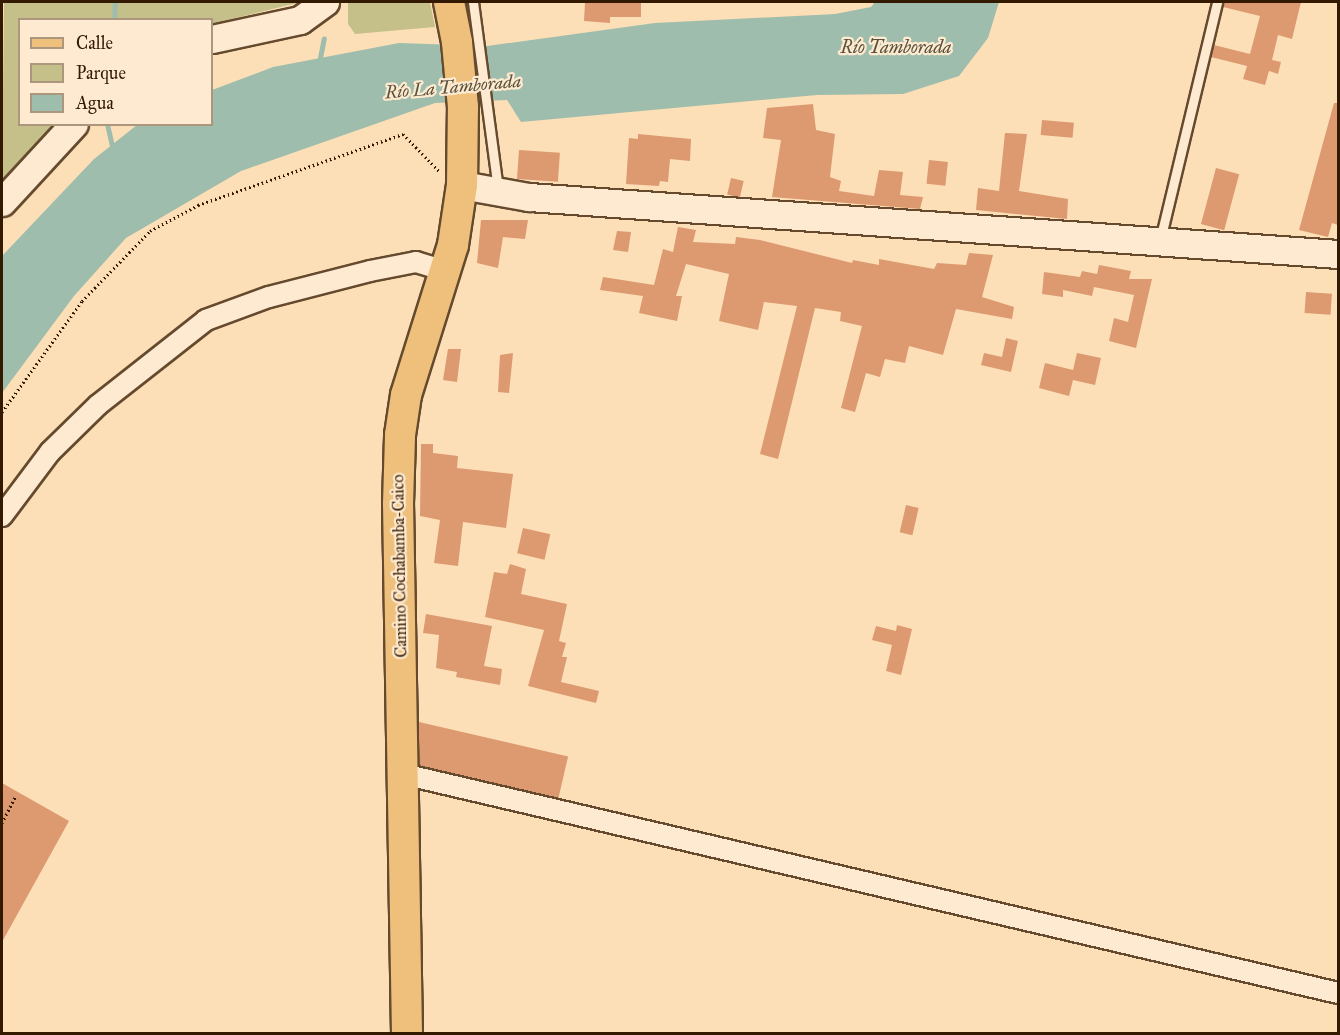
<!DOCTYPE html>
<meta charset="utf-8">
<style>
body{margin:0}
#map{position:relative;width:1340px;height:1035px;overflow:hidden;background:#fddfb7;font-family:"IM FELL Great Primer",serif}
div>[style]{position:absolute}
.green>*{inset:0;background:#c5c08a}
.water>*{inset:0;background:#9fbdac}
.stream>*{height:5px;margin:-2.5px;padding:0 2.5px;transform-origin:2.5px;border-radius:2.5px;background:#9fbdac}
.building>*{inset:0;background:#dd9970;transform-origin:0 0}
.path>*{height:3px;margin-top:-1.5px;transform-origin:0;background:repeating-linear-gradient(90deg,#321900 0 1.5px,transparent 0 4.5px)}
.roads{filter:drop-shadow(2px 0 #654a2e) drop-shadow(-2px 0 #654a2e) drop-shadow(0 2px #654a2e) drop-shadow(0 -2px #654a2e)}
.lane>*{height:9px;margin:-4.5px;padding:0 4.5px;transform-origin:4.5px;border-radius:4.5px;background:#feead0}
.street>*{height:20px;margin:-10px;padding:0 10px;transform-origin:10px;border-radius:10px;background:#feead0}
.secondary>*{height:27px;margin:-13.5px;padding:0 13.5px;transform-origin:13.5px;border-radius:13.5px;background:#feead0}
.primary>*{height:30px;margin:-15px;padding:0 15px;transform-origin:15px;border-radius:15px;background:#eec07c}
span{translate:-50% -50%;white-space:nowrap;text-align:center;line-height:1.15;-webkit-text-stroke:4.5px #feead0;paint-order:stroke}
.street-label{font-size:16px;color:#321900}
.water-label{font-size:18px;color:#58523c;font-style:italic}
.frame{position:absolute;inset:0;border:3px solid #321900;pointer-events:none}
.legend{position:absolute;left:18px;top:18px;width:195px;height:108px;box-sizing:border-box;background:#feead0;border:2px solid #ac967d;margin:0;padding:8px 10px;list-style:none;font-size:18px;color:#321900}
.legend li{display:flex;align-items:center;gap:12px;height:30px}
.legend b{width:30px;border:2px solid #ac967d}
</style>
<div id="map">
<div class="green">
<i style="clip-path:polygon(4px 2px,301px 2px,212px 24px,212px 20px,20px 20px,20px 124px,54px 125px,2px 180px)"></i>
<i style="clip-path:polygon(348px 2px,430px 2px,435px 27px,355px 34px,348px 24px)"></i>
</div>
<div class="water">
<i style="clip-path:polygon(875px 2px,999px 2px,988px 38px,959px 76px,903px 94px,817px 95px,521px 122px,507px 100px,435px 103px,241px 171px,126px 238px,74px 296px,2px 393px,2px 256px,94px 159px,137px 125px,212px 124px,212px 90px,273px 67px,399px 43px,487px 46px,655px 23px,835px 14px,871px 7px)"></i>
</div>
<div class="stream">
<i style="left:114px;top:20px;width:18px;rotate:-87deg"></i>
<i style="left:319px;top:63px;width:25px;rotate:-79deg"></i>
<i style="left:107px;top:124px;width:26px;rotate:77deg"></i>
</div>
<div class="building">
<i style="clip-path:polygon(585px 2px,641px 3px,641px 17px,610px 17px,610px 23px,584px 21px)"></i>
<i style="clip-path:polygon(1224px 2px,1301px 2px,1292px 39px,1278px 35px,1272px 60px,1281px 62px,1278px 74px,1269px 71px,1265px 85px,1243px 79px,1247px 66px,1211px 57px,1214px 45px,1250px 54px,1260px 16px,1223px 7px)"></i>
<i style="clip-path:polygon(1334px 103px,1338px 103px,1338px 225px,1332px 223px,1328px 237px,1299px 230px)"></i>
<i style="clip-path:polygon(813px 104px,816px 130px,835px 134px,830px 177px,841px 181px,839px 191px,874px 196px,879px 170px,903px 172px,900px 195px,923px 197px,920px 209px,772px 197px,781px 140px,763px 138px,767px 108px)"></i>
<i style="left:1042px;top:120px;width:32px;height:15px;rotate:5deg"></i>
<i style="clip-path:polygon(1005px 133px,1027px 134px,1019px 191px,1068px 199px,1067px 219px,976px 210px,978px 188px,999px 191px)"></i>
<i style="clip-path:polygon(638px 134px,691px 139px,690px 161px,670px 159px,668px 182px,660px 181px,659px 186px,626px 184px,629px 138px,638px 139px)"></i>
<i style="left:519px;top:150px;width:41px;height:29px;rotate:4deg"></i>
<i style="left:929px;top:160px;width:19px;height:24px;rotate:6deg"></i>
<i style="left:1216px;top:168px;width:24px;height:58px;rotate:15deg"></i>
<i style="left:731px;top:178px;width:13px;height:17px;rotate:13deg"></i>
<i style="clip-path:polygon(481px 220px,528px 220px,525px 239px,503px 237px,498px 268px,477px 263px)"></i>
<i style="clip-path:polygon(678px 227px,696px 230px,693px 242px,735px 244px,736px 237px,760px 240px,852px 263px,853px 260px,879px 265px,879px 259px,934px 269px,937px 263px,966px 265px,969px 253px,993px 255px,982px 297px,1014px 307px,1012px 319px,956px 309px,943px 355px,909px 346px,905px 363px,885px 359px,880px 377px,866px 373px,855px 412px,841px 408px,862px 326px,840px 321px,841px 312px,815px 308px,778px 459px,760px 454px,797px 306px,764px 302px,758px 330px,719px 321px,729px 274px,686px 264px,676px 296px,682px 296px,677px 321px,639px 313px,643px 296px,600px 290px,603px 277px,654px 285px,663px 249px,673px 252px)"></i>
<i style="clip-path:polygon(617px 231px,631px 232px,628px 252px,613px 250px)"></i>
<i style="clip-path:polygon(1099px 265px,1131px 271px,1129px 279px,1152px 279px,1136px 348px,1109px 341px,1114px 318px,1128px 322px,1134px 295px,1094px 287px,1092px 296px,1063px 290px,1063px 297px,1042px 294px,1044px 272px,1080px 277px,1082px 271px,1097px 274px)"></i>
<i style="left:1306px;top:292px;width:26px;height:21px;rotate:4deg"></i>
<i style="clip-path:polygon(1006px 338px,1018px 341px,1011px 372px,981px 365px,984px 353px,1002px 357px)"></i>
<i style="clip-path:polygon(448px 349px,461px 349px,457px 382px,443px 380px)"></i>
<i style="clip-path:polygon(513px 353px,509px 393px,498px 392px,500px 355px)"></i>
<i style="clip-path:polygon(1077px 353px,1101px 358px,1095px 385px,1073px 380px,1069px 396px,1039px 388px,1045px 363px,1073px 370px)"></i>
<i style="clip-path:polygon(421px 444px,433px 444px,433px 453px,458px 456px,457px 468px,513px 474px,506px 528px,463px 522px,458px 566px,434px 563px,440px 520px,420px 516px)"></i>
<i style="left:906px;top:505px;width:13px;height:28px;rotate:13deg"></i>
<i style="left:523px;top:528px;width:28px;height:26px;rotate:13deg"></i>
<i style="clip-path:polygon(510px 564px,526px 569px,521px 594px,567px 604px,559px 641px,566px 643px,562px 657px,567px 657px,561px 682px,599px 691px,596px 703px,528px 686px,544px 630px,485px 617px,494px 572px,507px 574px)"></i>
<i style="clip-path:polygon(426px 614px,492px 626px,484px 666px,502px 669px,500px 685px,456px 677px,457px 672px,436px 668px,439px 635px,423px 633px)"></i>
<i style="clip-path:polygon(897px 625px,912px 629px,901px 675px,886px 671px,892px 645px,872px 640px,876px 626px,896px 631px)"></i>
<i style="left:419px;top:722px;width:153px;height:44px;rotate:13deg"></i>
<i style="clip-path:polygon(2px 783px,69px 821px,2px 942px)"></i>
</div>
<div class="path">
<i style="left:2px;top:412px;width:137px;rotate:-54.2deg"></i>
<i style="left:82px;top:301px;width:98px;rotate:-45.8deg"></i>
<i style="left:150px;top:231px;width:55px;rotate:-28.4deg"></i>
<i style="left:198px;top:205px;width:217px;rotate:-19.1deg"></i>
<i style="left:403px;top:134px;width:53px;rotate:45.8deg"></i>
<i style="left:2px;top:823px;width:30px;rotate:-63deg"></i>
</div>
<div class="roads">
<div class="lane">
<i style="left:473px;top:2px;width:189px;rotate:82.4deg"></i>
<i style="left:1160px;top:240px;width:245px;rotate:-76.5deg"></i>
</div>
<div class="street">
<i style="left:2px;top:516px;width:80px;rotate:-53.1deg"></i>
<i style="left:50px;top:452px;width:67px;rotate:-44.4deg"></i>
<i style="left:98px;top:405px;width:137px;rotate:-38.2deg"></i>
<i style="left:206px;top:320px;width:67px;rotate:-20.1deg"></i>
<i style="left:269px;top:297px;width:104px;rotate:-14.4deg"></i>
<i style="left:370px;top:271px;width:47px;rotate:-11.1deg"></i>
<i style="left:416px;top:262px;width:30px;rotate:17deg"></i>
<i style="left:403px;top:774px;width:960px;rotate:13.18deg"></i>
</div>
<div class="secondary">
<i style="left:212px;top:39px;width:90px;rotate:-12.2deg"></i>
<i style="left:300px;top:20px;width:31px;rotate:-36deg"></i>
<i style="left:462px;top:185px;width:68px;rotate:10.2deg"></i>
<i style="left:529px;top:197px;width:811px;rotate:4.03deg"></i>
<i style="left:2px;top:202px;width:106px;rotate:-47.3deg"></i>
</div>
<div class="primary">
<i style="left:407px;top:1034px;width:530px;rotate:-90.97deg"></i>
<i style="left:398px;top:504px;width:69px;rotate:-88.3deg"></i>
<i style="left:400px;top:435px;width:40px;rotate:-81.5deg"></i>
<i style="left:406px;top:395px;width:157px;rotate:-72.6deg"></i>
<i style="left:453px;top:245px;width:61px;rotate:-81.5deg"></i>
<i style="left:462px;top:185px;width:78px;rotate:-89.3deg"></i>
<i style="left:463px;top:107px;width:65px;rotate:-95.3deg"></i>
<i style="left:457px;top:42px;width:41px;rotate:-101.3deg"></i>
</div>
</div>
<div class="street-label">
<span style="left:400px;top:566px;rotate:-91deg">Camino Cochabamba-Caico</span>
</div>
<div class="water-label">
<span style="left:896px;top:47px">Río Tamborada</span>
<span style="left:453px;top:87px;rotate:-5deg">Río La Tamborada</span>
</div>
<div class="frame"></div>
<ul class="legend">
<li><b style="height:8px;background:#eec07c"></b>Calle</li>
<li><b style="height:16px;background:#c5c08a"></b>Parque</li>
<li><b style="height:16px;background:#9fbdac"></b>Agua</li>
</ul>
</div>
